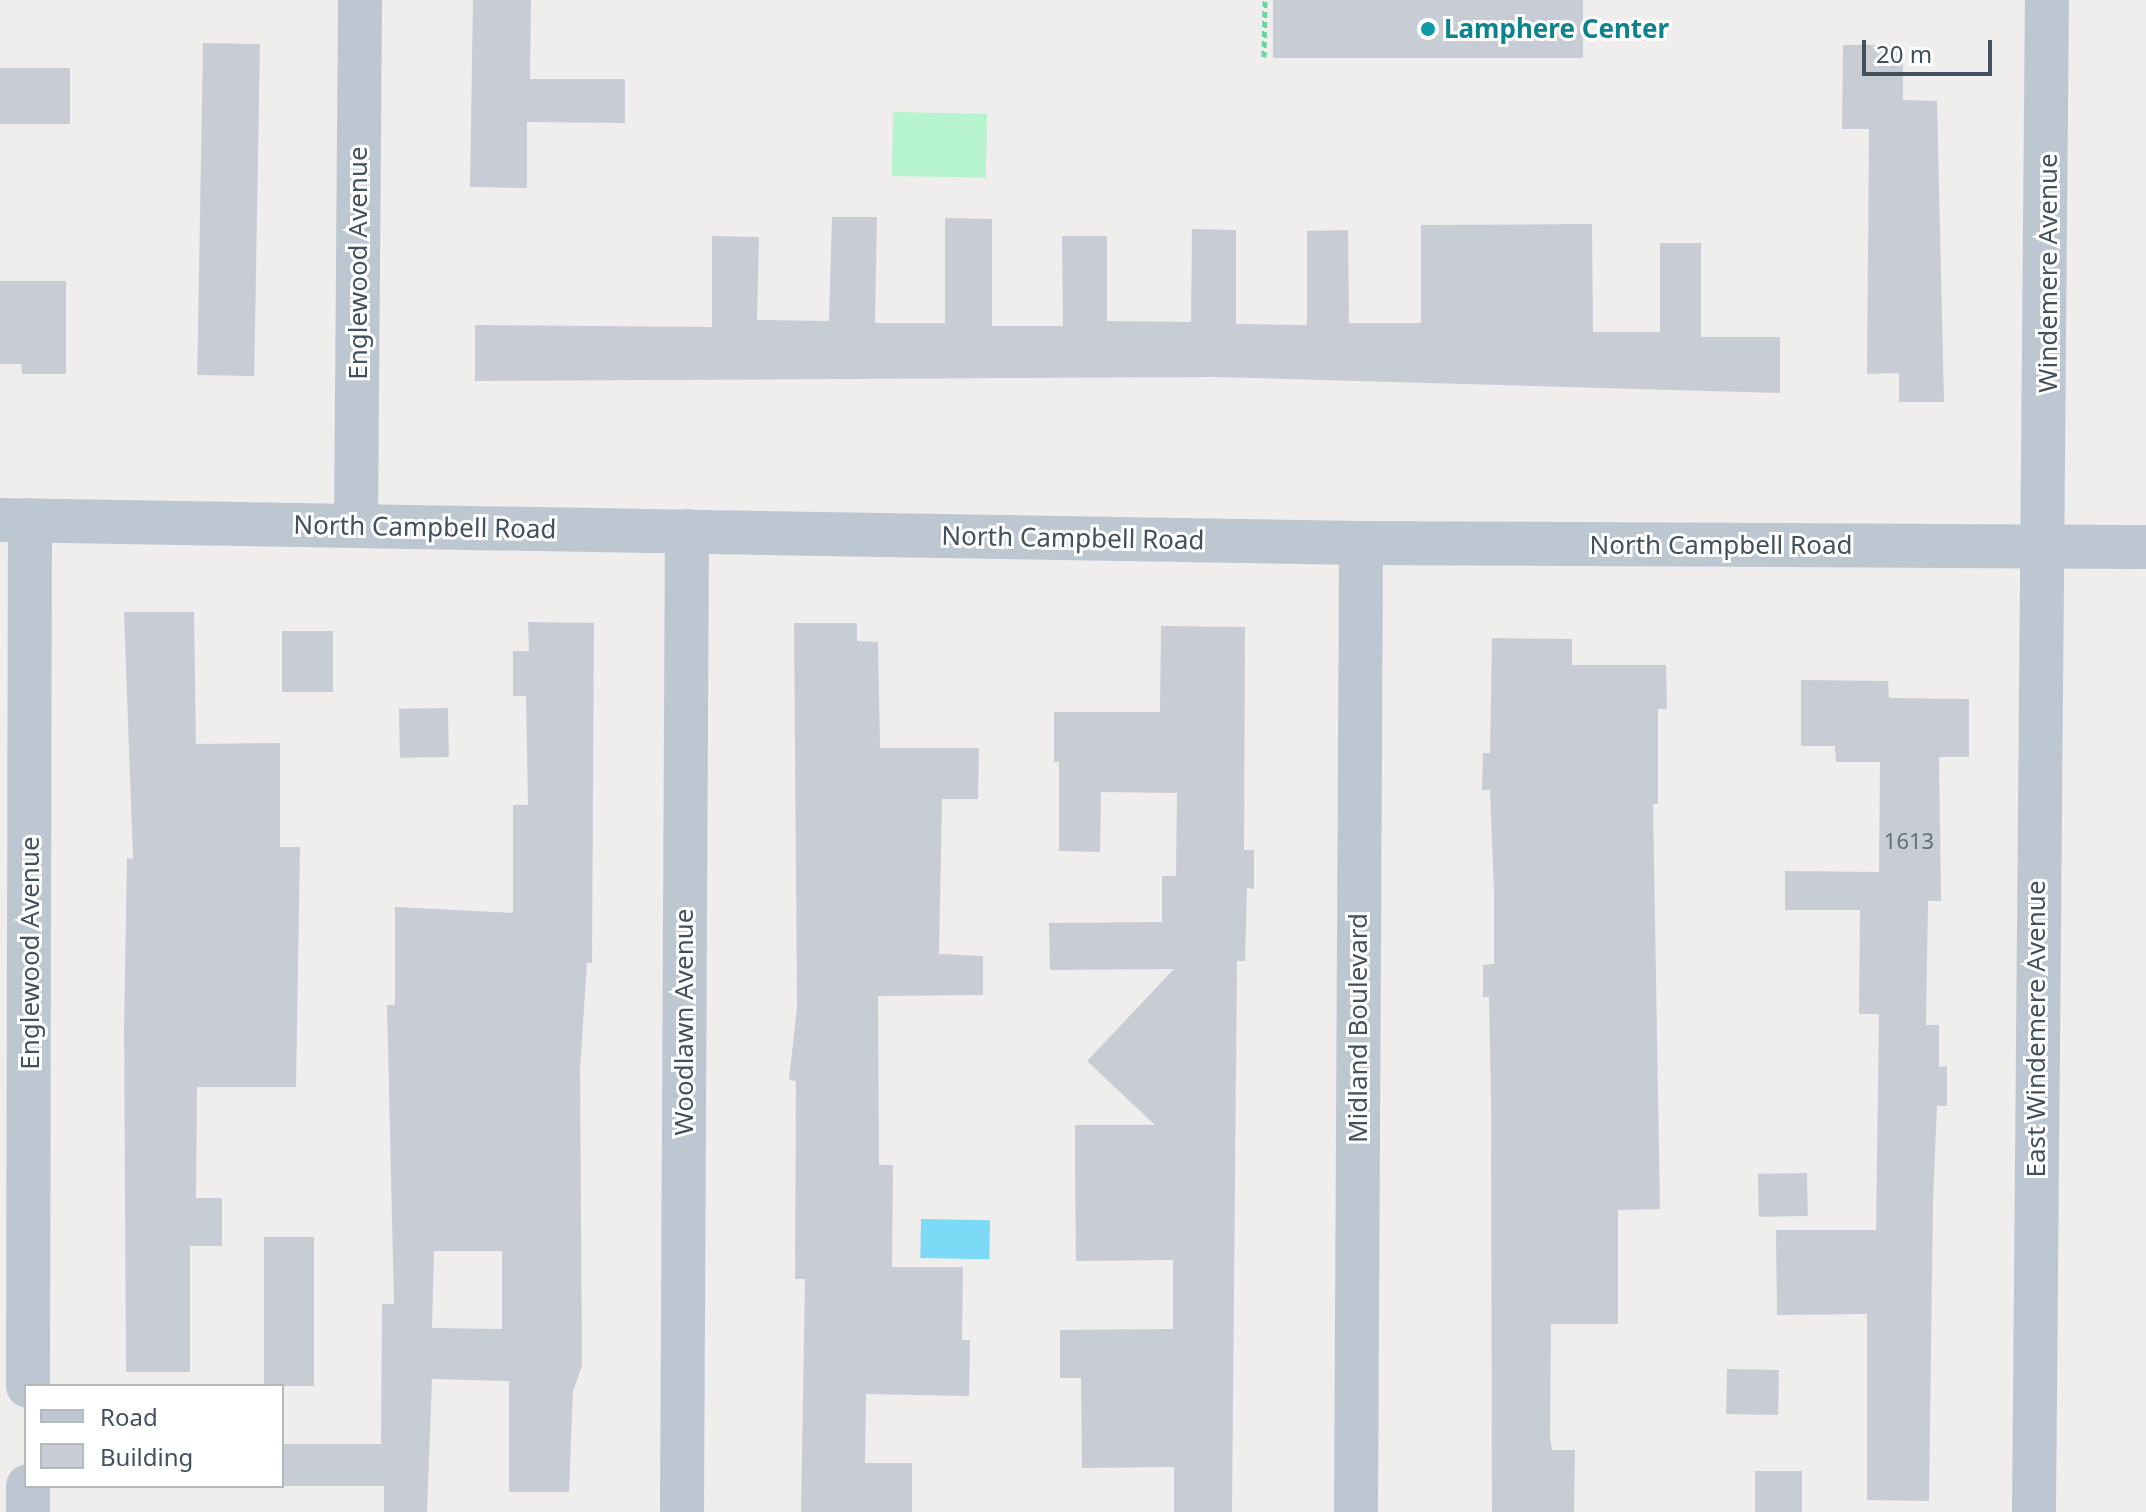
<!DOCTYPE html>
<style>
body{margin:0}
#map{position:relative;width:2146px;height:1512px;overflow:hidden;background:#f0eded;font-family:"Noto Sans",sans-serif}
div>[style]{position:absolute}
.green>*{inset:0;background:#b5f4cf;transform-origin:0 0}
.water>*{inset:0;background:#7ddaf6;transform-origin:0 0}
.building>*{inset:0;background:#c8ccd4;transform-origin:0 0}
.path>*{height:5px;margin-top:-2.5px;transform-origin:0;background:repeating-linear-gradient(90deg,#6ad5a3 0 6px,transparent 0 10px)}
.minor>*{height:44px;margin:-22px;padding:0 22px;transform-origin:22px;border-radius:22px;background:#bcc7d1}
.tertiary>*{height:44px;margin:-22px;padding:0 22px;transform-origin:22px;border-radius:22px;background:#bcc7d1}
.dots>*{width:22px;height:22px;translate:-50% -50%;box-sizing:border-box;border:4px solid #fff;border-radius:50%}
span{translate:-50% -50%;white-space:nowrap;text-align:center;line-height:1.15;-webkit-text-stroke:6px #fff;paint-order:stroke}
.number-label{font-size:22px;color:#646f7b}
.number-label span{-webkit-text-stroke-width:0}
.culture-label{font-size:26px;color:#0d838f;font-weight:700}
.left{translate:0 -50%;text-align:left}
.street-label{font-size:26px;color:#43505d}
.legend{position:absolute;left:24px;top:1384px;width:260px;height:104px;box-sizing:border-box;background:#fff;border:2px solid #b4b9be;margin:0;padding:10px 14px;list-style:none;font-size:24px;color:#43505d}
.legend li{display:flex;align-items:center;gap:16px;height:40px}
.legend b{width:40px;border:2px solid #b4b9be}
.scale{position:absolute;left:1862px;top:40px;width:130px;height:36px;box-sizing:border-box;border:4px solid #43505d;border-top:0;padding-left:10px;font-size:24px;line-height:28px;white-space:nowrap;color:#43505d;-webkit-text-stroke:6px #fff;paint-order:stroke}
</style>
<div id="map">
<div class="green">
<i style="left:893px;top:112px;width:94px;height:64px;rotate:1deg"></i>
</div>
<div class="water">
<i style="left:921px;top:1219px;width:69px;height:39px;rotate:1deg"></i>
</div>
<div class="building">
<i style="clip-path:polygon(473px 0,531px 0,530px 79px,625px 79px,625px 123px,527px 122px,527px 188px,470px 187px)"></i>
<i style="left:1273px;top:0;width:310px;height:58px"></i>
<i style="left:203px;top:43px;width:57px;height:332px;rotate:1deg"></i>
<i style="clip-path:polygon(1843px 45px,1903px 45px,1903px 100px,1937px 101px,1944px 402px,1899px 402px,1899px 373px,1867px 374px,1869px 129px,1842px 129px)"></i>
<i style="left:0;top:68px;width:70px;height:56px"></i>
<i style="clip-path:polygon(832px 217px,877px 217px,875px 323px,945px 323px,945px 218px,992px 219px,992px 326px,1063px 326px,1062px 236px,1107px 236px,1107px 321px,1191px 322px,1192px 229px,1236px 230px,1236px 324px,1307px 325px,1307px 231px,1348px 230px,1349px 323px,1421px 323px,1421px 225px,1592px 224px,1593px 332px,1660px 332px,1660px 243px,1701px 243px,1701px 337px,1780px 337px,1780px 393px,1216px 377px,475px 381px,475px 325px,712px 327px,712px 236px,759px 237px,757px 320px,829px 321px)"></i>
<i style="clip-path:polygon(0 281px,66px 281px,66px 374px,22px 374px,21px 364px,0 364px)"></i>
<i style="clip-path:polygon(124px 612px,194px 612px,196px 744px,280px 743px,280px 847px,300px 847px,296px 1087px,197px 1087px,196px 1198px,222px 1198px,222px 1246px,190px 1246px,190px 1372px,126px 1372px,124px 1027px,127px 858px,133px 859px)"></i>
<i style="clip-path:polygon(evenodd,528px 622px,594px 623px,592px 963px,587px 963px,580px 1069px,582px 1366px,573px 1391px,569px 1492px,509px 1492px,509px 1381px,432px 1379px,427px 1512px,384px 1512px,384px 1486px,282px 1486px,282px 1444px,381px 1444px,382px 1304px,394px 1304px,387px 1005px,395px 1005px,395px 907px,513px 913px,513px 805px,528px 805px,526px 696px,513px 696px,513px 651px,529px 651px,528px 622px,434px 1251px,502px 1251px,502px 1329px,432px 1328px,434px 1251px)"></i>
<i style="clip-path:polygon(794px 623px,857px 623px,857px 641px,878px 642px,880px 748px,979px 748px,978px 799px,942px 799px,939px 954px,983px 956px,983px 995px,878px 996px,879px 1165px,893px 1165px,892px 1267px,963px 1267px,962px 1340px,970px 1340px,969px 1396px,866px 1394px,865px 1463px,912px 1463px,912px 1512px,801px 1512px,805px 1279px,795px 1279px,796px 1081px,789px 1080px,797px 1007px)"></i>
<i style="clip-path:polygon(1161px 626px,1245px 627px,1244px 850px,1254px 850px,1254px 889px,1247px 888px,1245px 961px,1237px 961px,1232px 1512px,1174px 1512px,1174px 1467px,1082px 1468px,1081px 1378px,1060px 1378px,1060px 1330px,1173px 1329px,1173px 1260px,1076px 1261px,1075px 1170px,1075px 1125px,1155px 1125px,1087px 1061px,1174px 969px,1050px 970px,1049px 923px,1162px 922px,1162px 876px,1176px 876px,1177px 793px,1101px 792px,1100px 852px,1059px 851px,1059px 762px,1054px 762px,1054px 712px,1160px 712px)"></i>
<i style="left:282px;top:631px;width:51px;height:61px"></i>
<i style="clip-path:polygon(1492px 638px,1572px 639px,1572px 665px,1666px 665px,1667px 709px,1658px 709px,1658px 804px,1653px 804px,1660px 1209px,1618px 1210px,1618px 1324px,1551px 1324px,1550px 1437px,1552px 1450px,1575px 1450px,1574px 1512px,1492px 1512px,1491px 1099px,1489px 997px,1483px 997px,1483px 965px,1494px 964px,1494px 893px,1490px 790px,1482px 790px,1483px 753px,1490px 753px)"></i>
<i style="clip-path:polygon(1801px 680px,1888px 681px,1889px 698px,1969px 699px,1969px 757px,1939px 757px,1941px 901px,1928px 901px,1926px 1025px,1939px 1025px,1939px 1067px,1947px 1066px,1947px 1106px,1937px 1106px,1933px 1202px,1929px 1501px,1867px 1500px,1867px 1314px,1777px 1315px,1776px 1230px,1876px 1230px,1879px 1014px,1859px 1014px,1860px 910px,1785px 910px,1785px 871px,1879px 872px,1880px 762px,1836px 762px,1835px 746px,1801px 746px)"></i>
<i style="left:448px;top:708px;width:49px;height:49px;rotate:89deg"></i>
<i style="left:1807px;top:1173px;width:43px;height:49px;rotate:89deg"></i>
<i style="left:264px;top:1237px;width:50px;height:149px"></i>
<i style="left:1727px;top:1369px;width:52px;height:45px;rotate:1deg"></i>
<i style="left:1755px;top:1471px;width:47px;height:41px"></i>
</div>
<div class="path">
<i style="left:1264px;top:57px;width:57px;rotate:-89deg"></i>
</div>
<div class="minor">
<i style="left:356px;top:525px;width:525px;rotate:-89.56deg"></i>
<i style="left:28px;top:1386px;width:866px;rotate:-89.87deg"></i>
<i style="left:28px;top:1512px;width:26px;rotate:-90deg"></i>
<i style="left:682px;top:1512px;width:981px;rotate:-89.71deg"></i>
<i style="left:1356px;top:1512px;width:969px;rotate:-89.7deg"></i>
<i style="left:2034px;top:1512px;width:1512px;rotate:-89.51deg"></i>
</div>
<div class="tertiary">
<i style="left:0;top:520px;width:1361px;rotate:0.97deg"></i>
<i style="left:1361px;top:543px;width:785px;rotate:0.29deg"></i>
</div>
<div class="dots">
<i style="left:1428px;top:29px;background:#0f9aa8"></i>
</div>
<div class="number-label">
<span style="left:1909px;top:841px">1613</span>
</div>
<div class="culture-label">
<span class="left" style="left:1444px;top:29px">Lamphere Center</span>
</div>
<div class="street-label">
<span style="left:358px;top:263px;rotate:-90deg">Englewood Avenue</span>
<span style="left:2048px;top:273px;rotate:-90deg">Windemere Avenue</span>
<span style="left:425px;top:527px;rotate:1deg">North Campbell Road</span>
<span style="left:1073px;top:538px;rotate:1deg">North Campbell Road</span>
<span style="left:1721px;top:545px">North Campbell Road</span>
<span style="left:30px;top:953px;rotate:-90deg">Englewood Avenue</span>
<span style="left:684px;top:1022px;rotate:-90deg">Woodlawn Avenue</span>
<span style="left:1358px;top:1028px;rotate:-90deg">Midland Boulevard</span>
<span style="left:2036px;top:1029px;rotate:-90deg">East Windemere Avenue</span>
</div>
<ul class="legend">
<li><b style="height:10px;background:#bcc7d1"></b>Road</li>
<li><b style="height:22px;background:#c8ccd4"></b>Building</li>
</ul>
<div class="scale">20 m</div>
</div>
